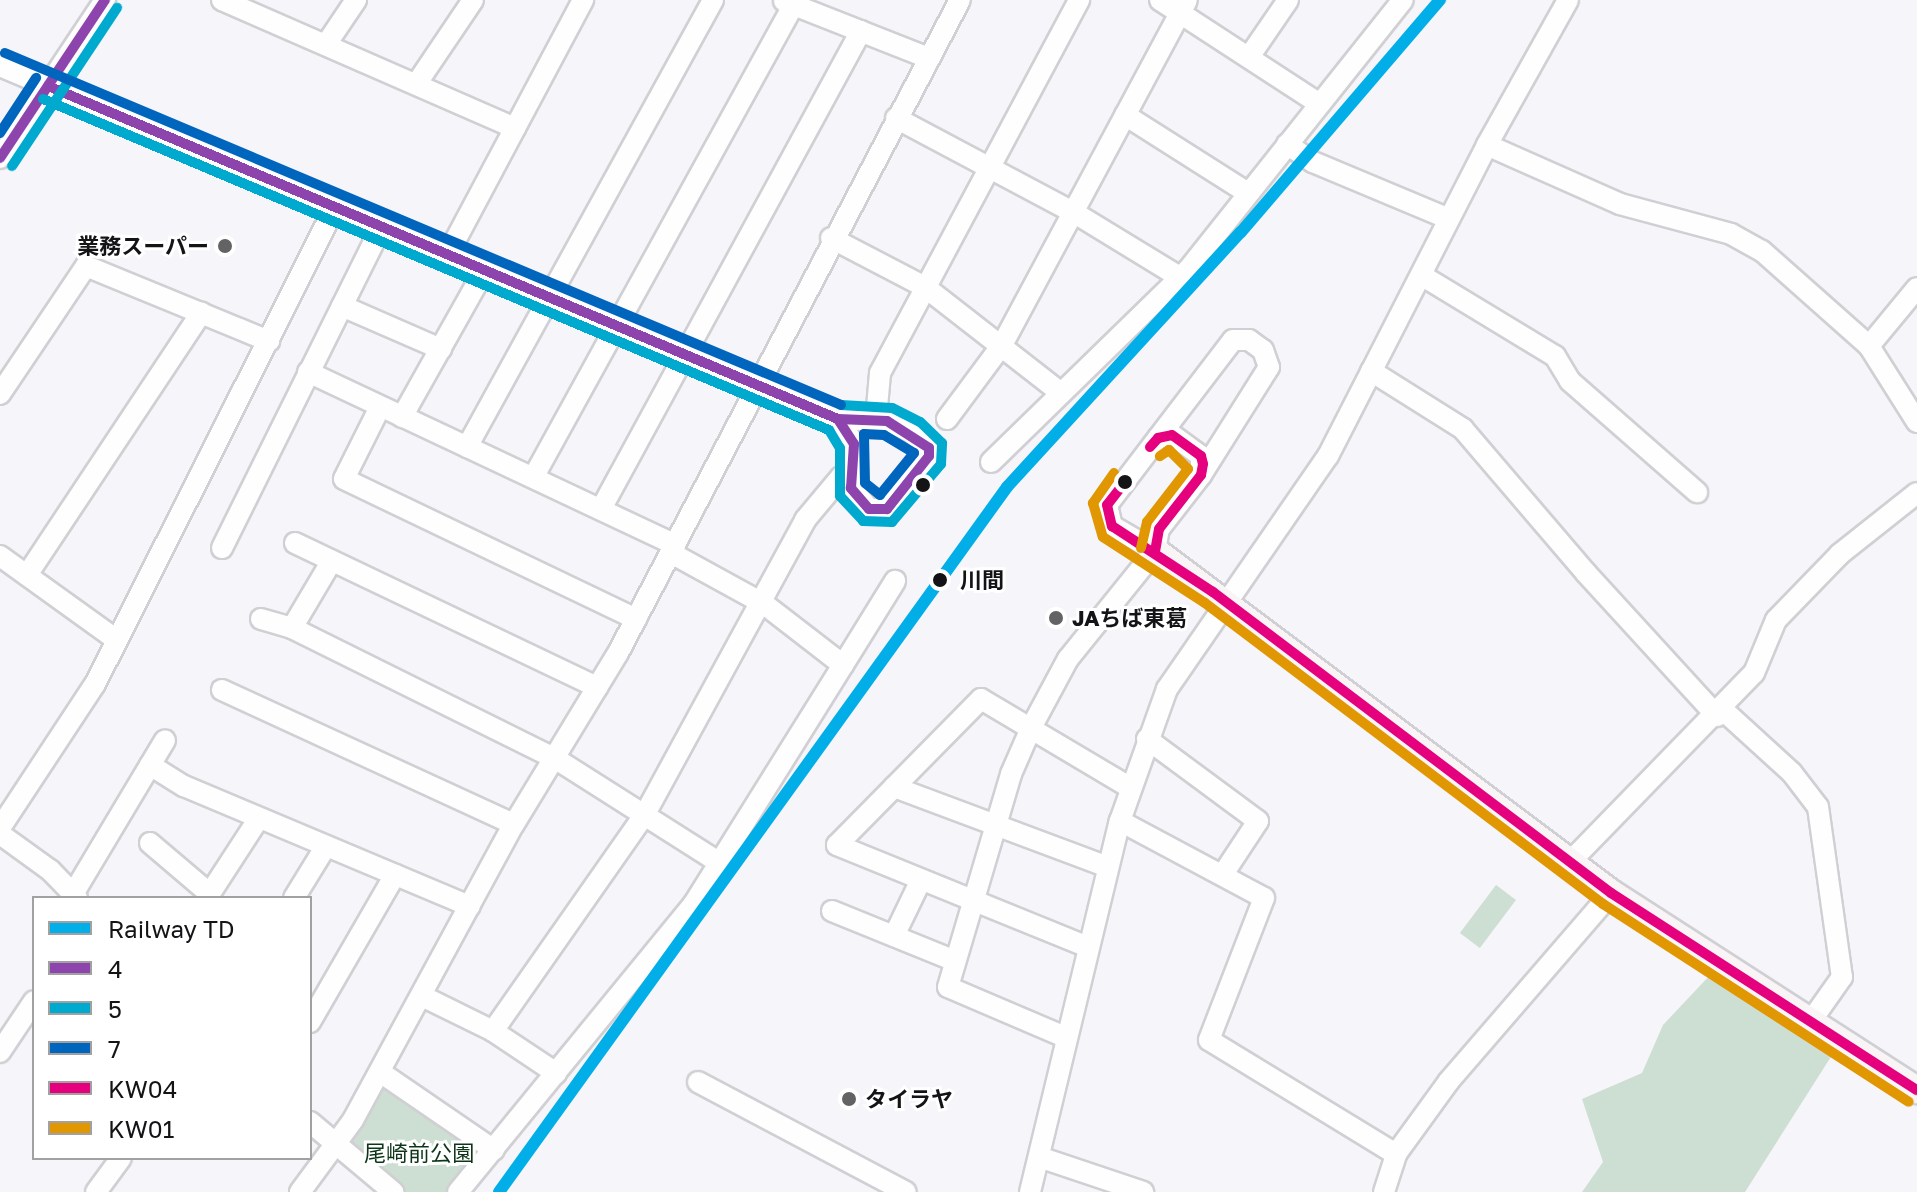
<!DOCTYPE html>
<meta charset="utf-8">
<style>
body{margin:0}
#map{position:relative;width:1917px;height:1192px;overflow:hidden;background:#f5f5fa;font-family:"Golos Text","Noto Sans JP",sans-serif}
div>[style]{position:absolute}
.green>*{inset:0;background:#cddfd2;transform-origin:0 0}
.roads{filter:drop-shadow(2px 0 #d0d0d4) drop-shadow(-2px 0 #d0d0d4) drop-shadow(0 2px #d0d0d4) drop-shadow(0 -2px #d0d0d4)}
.minor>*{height:20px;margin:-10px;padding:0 10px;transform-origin:10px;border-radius:10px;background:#fefefe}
.major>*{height:26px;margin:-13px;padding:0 13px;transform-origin:13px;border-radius:13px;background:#f9f5f7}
.bus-1>*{height:10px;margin:-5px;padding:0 5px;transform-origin:5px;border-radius:5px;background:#8e44ad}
.bus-2>*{height:10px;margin:-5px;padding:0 5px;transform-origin:5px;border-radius:5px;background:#00a9ce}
.bus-3>*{height:10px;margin:-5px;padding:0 5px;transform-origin:5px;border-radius:5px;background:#0065bd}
.bus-4>*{height:10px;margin:-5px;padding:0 5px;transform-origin:5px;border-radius:5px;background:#e5007d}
.bus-5>*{height:10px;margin:-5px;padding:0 5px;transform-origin:5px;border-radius:5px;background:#e09702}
.rail-1>*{height:12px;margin:-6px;padding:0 6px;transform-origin:6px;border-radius:6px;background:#02aee8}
.dots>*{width:22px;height:22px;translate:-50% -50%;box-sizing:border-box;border:4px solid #fff;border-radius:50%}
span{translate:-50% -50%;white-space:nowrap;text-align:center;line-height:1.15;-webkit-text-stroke:6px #fff;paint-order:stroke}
.poi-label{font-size:22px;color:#141416;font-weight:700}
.right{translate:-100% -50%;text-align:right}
.left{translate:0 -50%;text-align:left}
.stop-label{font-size:22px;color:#141416;font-weight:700}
.park-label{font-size:22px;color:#0d3518}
.legend{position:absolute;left:32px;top:896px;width:280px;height:264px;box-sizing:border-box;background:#fff;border:2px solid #a1a1a2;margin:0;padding:10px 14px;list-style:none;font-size:24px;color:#141416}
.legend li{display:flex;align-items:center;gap:16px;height:40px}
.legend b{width:40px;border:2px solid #a1a1a2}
</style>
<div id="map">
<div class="green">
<i style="left:1496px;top:885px;width:25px;height:60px;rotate:37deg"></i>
<i style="clip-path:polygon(1712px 973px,1834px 1052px,1745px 1192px,1582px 1192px,1603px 1162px,1582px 1099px,1642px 1073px,1663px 1025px)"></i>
<i style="clip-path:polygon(384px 1081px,485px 1151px,450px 1192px,405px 1192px,347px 1146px)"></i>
</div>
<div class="roads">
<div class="minor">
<i style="left:222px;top:0;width:320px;rotate:23.6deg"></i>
<i style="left:1160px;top:0;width:189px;rotate:33.1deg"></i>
<i style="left:784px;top:1px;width:156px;rotate:21.5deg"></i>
<i style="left:327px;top:43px;width:52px;rotate:-56deg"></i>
<i style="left:1249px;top:57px;width:69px;rotate:-55.6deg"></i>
<i style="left:0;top:66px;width:909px;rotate:22.84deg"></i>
<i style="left:838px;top:419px;width:30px;rotate:57deg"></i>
<i style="left:854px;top:444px;width:44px;rotate:93.9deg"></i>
<i style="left:851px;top:488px;width:28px;rotate:49deg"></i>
<i style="left:869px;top:509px;width:18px"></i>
<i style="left:887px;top:509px;width:68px;rotate:-51.6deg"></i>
<i style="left:929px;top:456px;width:8px;rotate:-90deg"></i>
<i style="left:929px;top:448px;width:23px;rotate:-139deg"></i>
<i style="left:912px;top:433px;width:28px;rotate:-154deg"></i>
<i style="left:887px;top:421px;width:49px;rotate:-177.7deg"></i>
<i style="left:417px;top:83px;width:100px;rotate:-56deg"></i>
<i style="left:1125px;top:115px;width:146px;rotate:32.4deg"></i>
<i style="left:896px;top:118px;width:200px;rotate:28deg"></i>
<i style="left:1073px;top:212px;width:127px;rotate:31.4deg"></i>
<i style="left:1287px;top:144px;width:32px;rotate:35deg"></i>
<i style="left:1313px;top:162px;width:147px;rotate:22.7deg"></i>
<i style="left:1487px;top:145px;width:145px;rotate:23.9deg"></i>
<i style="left:1620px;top:204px;width:115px;rotate:15.1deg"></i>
<i style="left:1731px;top:234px;width:35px;rotate:29deg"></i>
<i style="left:1762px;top:251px;width:143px;rotate:41.6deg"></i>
<i style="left:1869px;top:346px;width:90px;rotate:57.7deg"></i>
<i style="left:0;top:158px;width:190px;rotate:-56.4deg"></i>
<i style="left:831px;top:238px;width:106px;rotate:27.5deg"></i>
<i style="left:925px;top:287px;width:171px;rotate:37.9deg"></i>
<i style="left:448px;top:254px;width:288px;rotate:-62deg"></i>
<i style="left:1421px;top:275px;width:157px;rotate:31.2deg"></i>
<i style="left:1555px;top:356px;width:29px;rotate:59deg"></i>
<i style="left:1570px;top:381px;width:169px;rotate:41.2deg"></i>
<i style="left:342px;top:306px;width:108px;rotate:23.5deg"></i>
<i style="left:1869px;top:346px;width:75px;rotate:-50.4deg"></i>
<i style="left:1371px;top:371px;width:109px;rotate:32.2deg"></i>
<i style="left:1463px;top:429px;width:189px;rotate:49.5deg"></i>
<i style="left:1586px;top:573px;width:194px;rotate:47.5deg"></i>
<i style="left:308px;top:372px;width:406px;rotate:25.2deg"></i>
<i style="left:0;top:394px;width:154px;rotate:-56.1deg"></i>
<i style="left:86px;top:266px;width:198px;rotate:22.3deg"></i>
<i style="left:380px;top:407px;width:80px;rotate:116.6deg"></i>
<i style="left:344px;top:479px;width:324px;rotate:25.6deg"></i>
<i style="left:402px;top:417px;width:170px;rotate:-60.7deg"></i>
<i style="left:876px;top:419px;width:46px;rotate:-85deg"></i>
<i style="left:880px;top:373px;width:423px;rotate:-61.9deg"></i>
<i style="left:947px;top:419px;width:92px;rotate:-53.4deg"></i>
<i style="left:1002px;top:345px;width:391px;rotate:-61.8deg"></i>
<i style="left:1158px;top:438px;width:123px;rotate:-52.6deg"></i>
<i style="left:1233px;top:340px;width:16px"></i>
<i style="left:1249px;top:340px;width:17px;rotate:36deg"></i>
<i style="left:1263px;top:350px;width:18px;rotate:71deg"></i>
<i style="left:1269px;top:367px;width:128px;rotate:122.2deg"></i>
<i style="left:467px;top:447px;width:510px;rotate:-61.17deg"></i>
<i style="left:991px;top:462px;width:275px;rotate:-44.3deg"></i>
<i style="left:1188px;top:270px;width:345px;rotate:-51.5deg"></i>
<i style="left:534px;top:476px;width:539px;rotate:-61.15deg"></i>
<i style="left:601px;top:509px;width:544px;rotate:-61.46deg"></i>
<i style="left:295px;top:543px;width:335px;rotate:25.5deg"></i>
<i style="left:222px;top:548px;width:360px;rotate:-63.6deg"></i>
<i style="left:0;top:556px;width:144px;rotate:35.7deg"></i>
<i style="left:27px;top:575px;width:315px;rotate:-56.4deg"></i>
<i style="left:261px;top:619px;width:32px;rotate:16deg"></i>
<i style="left:292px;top:628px;width:295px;rotate:26.4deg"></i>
<i style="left:556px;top:759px;width:192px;rotate:32.4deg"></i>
<i style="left:292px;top:628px;width:77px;rotate:-59.4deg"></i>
<i style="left:843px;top:665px;width:99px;rotate:-58.2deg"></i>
<i style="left:222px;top:690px;width:321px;rotate:24.7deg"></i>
<i style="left:1723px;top:710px;width:93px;rotate:42.4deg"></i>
<i style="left:1792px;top:773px;width:43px;rotate:52.6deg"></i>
<i style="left:1818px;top:807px;width:172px;rotate:82deg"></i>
<i style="left:1842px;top:977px;width:54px;rotate:125.2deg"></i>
<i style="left:1147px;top:739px;width:138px;rotate:36.5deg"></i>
<i style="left:1258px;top:821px;width:64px;rotate:123.4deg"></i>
<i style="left:150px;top:765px;width:40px;rotate:32deg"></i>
<i style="left:184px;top:786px;width:310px;rotate:22.8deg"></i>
<i style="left:894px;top:787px;width:228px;rotate:20.5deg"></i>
<i style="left:1120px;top:821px;width:163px;rotate:28.1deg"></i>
<i style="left:1264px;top:898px;width:152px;rotate:111.2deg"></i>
<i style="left:1209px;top:1040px;width:219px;rotate:31.4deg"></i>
<i style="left:0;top:828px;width:173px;rotate:-56.6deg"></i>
<i style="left:95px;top:684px;width:534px;rotate:-63.29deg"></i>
<i style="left:0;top:834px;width:62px;rotate:35.8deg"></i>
<i style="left:50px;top:870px;width:39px;rotate:46deg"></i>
<i style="left:150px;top:843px;width:79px;rotate:40.4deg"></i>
<i style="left:1569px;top:863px;width:265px;rotate:-45.8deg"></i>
<i style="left:1754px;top:673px;width:57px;rotate:-67.5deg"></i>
<i style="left:1776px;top:620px;width:92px;rotate:-45.9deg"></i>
<i style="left:1840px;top:554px;width:98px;rotate:-38.4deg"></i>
<i style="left:73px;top:894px;width:179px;rotate:-59.1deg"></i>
<i style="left:207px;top:898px;width:95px;rotate:-57deg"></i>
<i style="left:294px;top:898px;width:61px;rotate:-58.4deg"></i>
<i style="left:832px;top:911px;width:133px;rotate:22.1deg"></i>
<i style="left:894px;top:936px;width:62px;rotate:-64.3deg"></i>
<i style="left:1088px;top:947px;width:271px;rotate:-157.9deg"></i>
<i style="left:837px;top:845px;width:205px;rotate:-45.4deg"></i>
<i style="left:981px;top:699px;width:174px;rotate:30.7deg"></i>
<i style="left:422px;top:996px;width:79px;rotate:26.2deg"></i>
<i style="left:493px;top:1031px;width:76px;rotate:33.7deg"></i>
<i style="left:310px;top:1022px;width:170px;rotate:-60deg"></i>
<i style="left:493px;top:1031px;width:265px;rotate:-55deg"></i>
<i style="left:645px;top:814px;width:335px;rotate:-61.4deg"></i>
<i style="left:805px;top:520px;width:56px;rotate:-50.1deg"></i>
<i style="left:841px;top:477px;width:8px;rotate:-14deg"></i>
<i style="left:1065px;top:1037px;width:127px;rotate:-156.9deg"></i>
<i style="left:948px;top:987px;width:222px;rotate:-73.5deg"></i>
<i style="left:1011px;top:774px;width:52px;rotate:-66.4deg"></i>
<i style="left:1032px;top:726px;width:76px;rotate:-61.8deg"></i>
<i style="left:1068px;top:659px;width:139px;rotate:-51.1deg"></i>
<i style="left:1155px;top:551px;width:22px;rotate:-80deg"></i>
<i style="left:1159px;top:529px;width:68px;rotate:-52.1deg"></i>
<i style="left:1201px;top:475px;width:19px;rotate:-90deg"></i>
<i style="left:1201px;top:456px;width:36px;rotate:-144deg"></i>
<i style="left:1172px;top:435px;width:14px;rotate:168deg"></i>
<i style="left:1158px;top:438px;width:84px;rotate:127.3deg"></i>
<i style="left:1107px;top:505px;width:22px;rotate:77deg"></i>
<i style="left:1112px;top:526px;width:50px;rotate:30.2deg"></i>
<i style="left:0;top:1052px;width:61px;rotate:-56.3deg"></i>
<i style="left:380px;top:1072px;width:138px;rotate:34.4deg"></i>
<i style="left:698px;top:1082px;width:235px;rotate:27.9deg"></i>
<i style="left:310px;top:1122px;width:109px;rotate:40.1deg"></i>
<i style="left:1039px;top:1157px;width:110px;rotate:18.6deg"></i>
<i style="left:96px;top:1192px;width:42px;rotate:-53.7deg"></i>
<i style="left:300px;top:1192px;width:89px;rotate:-53.6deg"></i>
<i style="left:353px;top:1120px;width:337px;rotate:-61.5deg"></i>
<i style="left:514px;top:824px;width:200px;rotate:-58.7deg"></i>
<i style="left:618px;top:653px;width:737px;rotate:-62.36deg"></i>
<i style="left:458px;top:1192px;width:371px;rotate:-50.7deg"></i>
<i style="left:693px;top:905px;width:283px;rotate:-58deg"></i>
<i style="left:843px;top:665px;width:100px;rotate:-142.3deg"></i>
<i style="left:764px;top:604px;width:106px;rotate:-151.3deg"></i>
<i style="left:1030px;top:1192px;width:382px;rotate:-76.4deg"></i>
<i style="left:1120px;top:821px;width:140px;rotate:-70.4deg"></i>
<i style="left:1167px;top:689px;width:283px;rotate:-55.4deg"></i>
<i style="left:1328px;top:456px;width:349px;rotate:-62.9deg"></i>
<i style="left:1487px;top:145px;width:166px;rotate:-60.8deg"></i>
<i style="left:1384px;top:1192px;width:40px;rotate:-72deg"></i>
<i style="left:1396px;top:1154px;width:90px;rotate:-54deg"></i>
<i style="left:1449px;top:1081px;width:248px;rotate:-49.2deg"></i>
</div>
<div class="major">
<i style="left:1155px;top:551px;width:570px;rotate:36.87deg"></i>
<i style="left:1611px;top:893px;width:364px;rotate:32.8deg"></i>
</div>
</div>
<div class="bus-1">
<i style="left:48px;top:86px;width:857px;rotate:22.86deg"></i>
<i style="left:0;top:158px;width:190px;rotate:-56.4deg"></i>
<i style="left:838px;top:419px;width:49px;rotate:2.3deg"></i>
<i style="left:887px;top:421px;width:50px;rotate:32.7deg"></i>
<i style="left:929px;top:448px;width:8px;rotate:90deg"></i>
<i style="left:929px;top:456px;width:68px;rotate:128.4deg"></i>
<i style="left:887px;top:509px;width:18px;rotate:180deg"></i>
<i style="left:869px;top:509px;width:28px;rotate:-131deg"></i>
<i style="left:851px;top:488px;width:44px;rotate:-86.1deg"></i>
<i style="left:854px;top:444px;width:30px;rotate:-123deg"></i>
</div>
<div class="bus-2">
<i style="left:43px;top:99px;width:853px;rotate:22.84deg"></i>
<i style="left:829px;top:430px;width:21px;rotate:59deg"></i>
<i style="left:840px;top:448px;width:48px;rotate:90deg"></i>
<i style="left:840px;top:496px;width:34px;rotate:47deg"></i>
<i style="left:863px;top:521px;width:29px;rotate:2deg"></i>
<i style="left:892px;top:522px;width:76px;rotate:-49.8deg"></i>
<i style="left:941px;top:464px;width:21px;rotate:-87deg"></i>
<i style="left:942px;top:443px;width:30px;rotate:-136deg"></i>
<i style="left:920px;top:422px;width:31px;rotate:-153deg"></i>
<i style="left:892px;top:408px;width:51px;rotate:-176.6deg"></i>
<i style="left:12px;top:166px;width:190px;rotate:-56.4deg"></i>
</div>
<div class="bus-3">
<i style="left:5px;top:53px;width:907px;rotate:22.83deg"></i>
<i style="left:0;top:133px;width:66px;rotate:-56.8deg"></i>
<i style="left:864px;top:434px;width:20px;rotate:3deg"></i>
<i style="left:884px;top:435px;width:35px;rotate:31deg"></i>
<i style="left:914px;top:453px;width:54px;rotate:129deg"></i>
<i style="left:880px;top:495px;width:19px;rotate:-141deg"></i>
<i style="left:865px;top:483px;width:49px;rotate:-91.2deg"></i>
</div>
<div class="bus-4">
<i style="left:1150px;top:447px;width:12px;rotate:-48deg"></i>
<i style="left:1158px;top:438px;width:14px;rotate:-12deg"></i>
<i style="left:1172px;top:435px;width:36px;rotate:36deg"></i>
<i style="left:1201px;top:456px;width:8px;rotate:76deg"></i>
<i style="left:1203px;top:464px;width:11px;rotate:100deg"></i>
<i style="left:1201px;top:475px;width:68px;rotate:127.9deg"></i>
<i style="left:1159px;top:529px;width:22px;rotate:100deg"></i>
<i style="left:1125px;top:482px;width:29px;rotate:128deg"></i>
<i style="left:1107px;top:505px;width:22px;rotate:77deg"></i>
<i style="left:1112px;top:526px;width:121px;rotate:33.2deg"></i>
<i style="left:1213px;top:592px;width:499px;rotate:37.1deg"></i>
<i style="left:1611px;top:893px;width:364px;rotate:32.8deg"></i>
</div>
<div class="bus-5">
<i style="left:1114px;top:473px;width:37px;rotate:125deg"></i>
<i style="left:1093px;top:503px;width:35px;rotate:74deg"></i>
<i style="left:1103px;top:537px;width:121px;rotate:32.9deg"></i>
<i style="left:1205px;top:603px;width:499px;rotate:37.1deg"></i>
<i style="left:1603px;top:904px;width:364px;rotate:32.9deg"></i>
<i style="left:1141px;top:548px;width:27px;rotate:-77deg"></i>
<i style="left:1147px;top:522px;width:67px;rotate:-52.3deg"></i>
<i style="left:1188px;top:469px;width:27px;rotate:-135deg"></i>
<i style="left:1169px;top:450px;width:11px;rotate:146deg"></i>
</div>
<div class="rail-1">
<i style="left:499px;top:1192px;width:869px;rotate:-54.22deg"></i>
<i style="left:1007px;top:487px;width:346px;rotate:-47.5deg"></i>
<i style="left:1241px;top:232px;width:306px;rotate:-49.4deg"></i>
</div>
<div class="dots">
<i style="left:225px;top:246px;background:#636366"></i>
<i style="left:1125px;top:482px;background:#141416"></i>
<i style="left:923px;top:485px;background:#141416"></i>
<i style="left:940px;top:580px;background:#141416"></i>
<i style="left:1056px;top:618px;background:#636366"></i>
<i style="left:849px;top:1099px;background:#636366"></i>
</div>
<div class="poi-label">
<span class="right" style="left:209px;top:246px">業務スーパー</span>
<span class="left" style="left:1072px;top:618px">JAちば東葛</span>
<span class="left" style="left:865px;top:1099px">タイラヤ</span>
</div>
<div class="stop-label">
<span class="left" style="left:960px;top:580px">川間</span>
</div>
<div class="park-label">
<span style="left:419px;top:1153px">尾崎前公園</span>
</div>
<ul class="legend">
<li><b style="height:10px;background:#02aee8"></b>Railway TD</li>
<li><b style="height:10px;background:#8e44ad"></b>4</li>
<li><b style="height:10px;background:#00a9ce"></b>5</li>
<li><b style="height:10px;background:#0065bd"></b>7</li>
<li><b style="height:10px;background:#e5007d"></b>KW04</li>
<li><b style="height:10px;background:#e09702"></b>KW01</li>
</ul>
</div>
